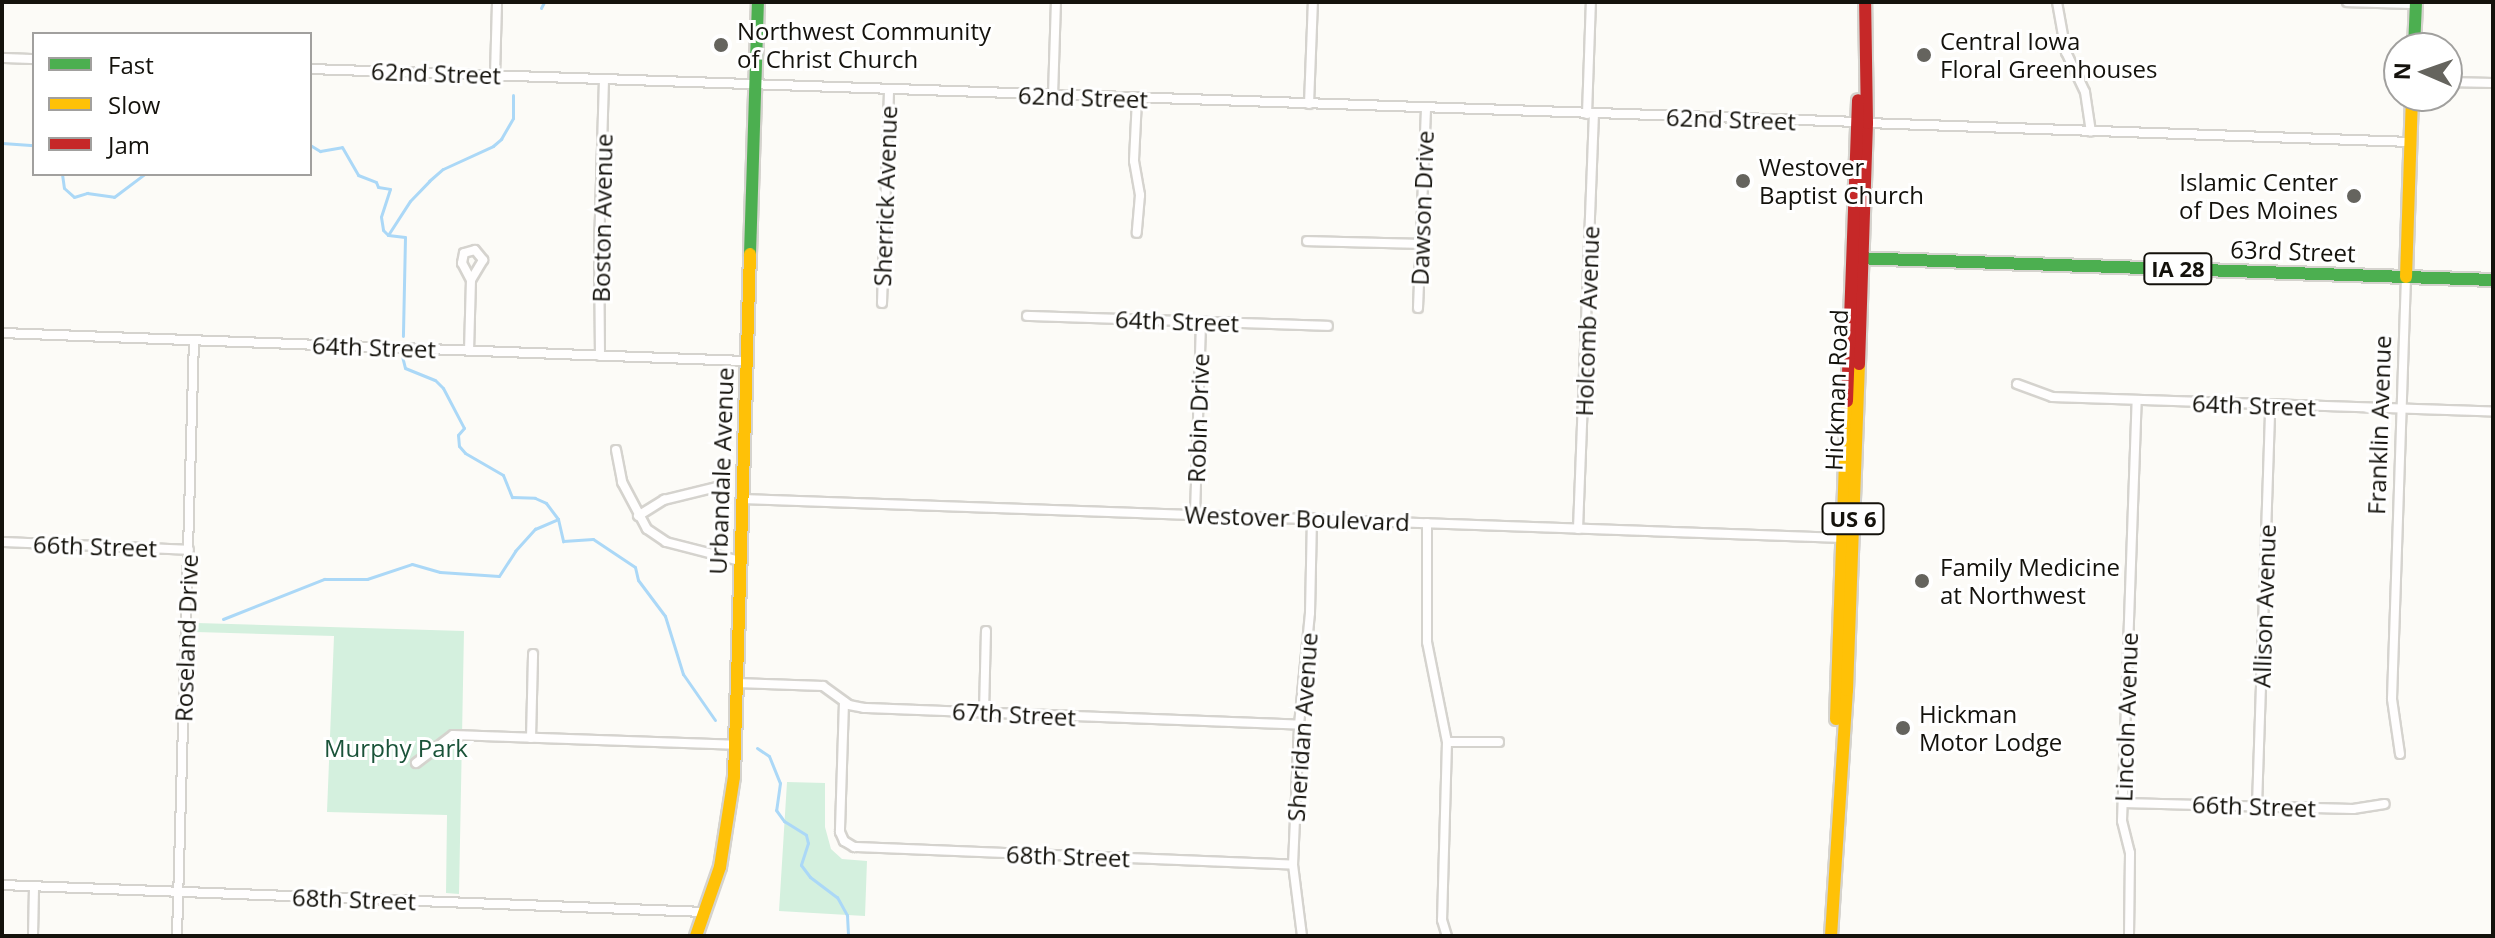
<!DOCTYPE html>
<style>
body{margin:0}
#map{position:relative;width:2495px;height:938px;overflow:hidden;background:#fcfbf7;font-family:"Open Sans",sans-serif}
div>[style]{position:absolute}
.green>*{inset:0;background:#d4f0de}
.stream>*{height:3px;margin:-1.5px;padding:0 1.5px;transform-origin:1.5px;border-radius:1.5px;background:#abd8f7}
.roads{filter:drop-shadow(2px 0 #d5d3ce) drop-shadow(-2px 0 #d5d3ce) drop-shadow(0 2px #d5d3ce) drop-shadow(0 -2px #d5d3ce)}
.street>*{height:8px;margin:-4px;padding:0 4px;transform-origin:4px;border-radius:4px;background:#fffefe}
.fast>*{height:12px;margin:-6px;padding:0 6px;transform-origin:6px;border-radius:6px;background:#4caf50}
.slow>*{height:12px;margin:-6px;padding:0 6px;transform-origin:6px;border-radius:6px;background:#ffc107}
.jam>*{height:12px;margin:-6px;padding:0 6px;transform-origin:6px;border-radius:6px;background:#c62828}
.dots>*{width:22px;height:22px;translate:-50% -50%;box-sizing:border-box;border:4px solid #fff;border-radius:50%}
span{translate:-50% -50%;white-space:nowrap;text-align:center;line-height:1.15;-webkit-text-stroke:6px #fff;paint-order:stroke}
.shield-label span{padding:2px 6px;background:#fff;border:2px solid;border-radius:6px;-webkit-text-stroke-width:0}
.shield-label{font-size:22px;color:#14120c;font-weight:700}
.poi-label{font-size:24px;color:#14120c}
.left{translate:0 -50%;text-align:left}
.right{translate:-100% -50%;text-align:right}
.street-label{font-size:24px;color:#14120c}
.park-label{font-size:24px;color:#1a5339}
.frame{position:absolute;inset:0;border:4px solid #14120c;pointer-events:none}
.legend{position:absolute;left:32px;top:32px;width:280px;height:144px;box-sizing:border-box;background:#fff;border:2px solid #a1a09e;margin:0;padding:10px 14px;list-style:none;font-size:24px;color:#14120c}
.legend li{display:flex;align-items:center;gap:16px;height:40px}
.legend b{width:40px;border:2px solid #a1a09e}
.north{position:absolute;left:2383px;top:32px;width:80px;height:80px;box-sizing:border-box;background:#fff;border:2px solid #a1a09e;border-radius:50%;rotate:272deg;font-size:22px;font-weight:700;line-height:32px;text-align:center;color:#14120c}
.north::after{content:'';display:block;margin:auto;width:28px;height:36px;background:#65645e;clip-path:polygon(50% 0,100% 100%,50% 72%,0 100%)}
</style>
<div id="map">
<div class="green">
<i style="clip-path:polygon(197px 623px,464px 631px,459px 894px,446px 893px,447px 815px,327px 812px,334px 636px,196px 632px)"></i>
<i style="clip-path:polygon(787px 782px,825px 783px,825px 827px,831px 849px,842px 859px,867px 861px,865px 916px,779px 911px)"></i>
</div>
<div class="stream">
<i style="left:541px;top:8px;width:7px;rotate:-63deg"></i>
<i style="left:2px;top:143px;width:32px;rotate:4deg"></i>
<i style="left:310px;top:145px;width:12px;rotate:31deg"></i>
<i style="left:320px;top:151px;width:22px;rotate:-10deg"></i>
<i style="left:342px;top:147px;width:32px;rotate:60deg"></i>
<i style="left:358px;top:175px;width:19px;rotate:21deg"></i>
<i style="left:376px;top:182px;width:5px;rotate:68deg"></i>
<i style="left:378px;top:187px;width:12px;rotate:9deg"></i>
<i style="left:390px;top:189px;width:29px;rotate:108deg"></i>
<i style="left:381px;top:217px;width:13px;rotate:81deg"></i>
<i style="left:383px;top:230px;width:7px;rotate:45deg"></i>
<i style="left:388px;top:235px;width:17px;rotate:7deg"></i>
<i style="left:405px;top:237px;width:99px;rotate:91.2deg"></i>
<i style="left:62px;top:174px;width:14px;rotate:82deg"></i>
<i style="left:64px;top:188px;width:13px;rotate:42deg"></i>
<i style="left:74px;top:197px;width:14px;rotate:-17deg"></i>
<i style="left:87px;top:193px;width:27px;rotate:8deg"></i>
<i style="left:114px;top:197px;width:38px;rotate:-37deg"></i>
<i style="left:388px;top:235px;width:40px;rotate:-57.1deg"></i>
<i style="left:410px;top:201px;width:28px;rotate:-46deg"></i>
<i style="left:429px;top:181px;width:18px;rotate:-41deg"></i>
<i style="left:443px;top:169px;width:55px;rotate:-24.7deg"></i>
<i style="left:493px;top:146px;width:11px;rotate:-41deg"></i>
<i style="left:501px;top:139px;width:24px;rotate:-60deg"></i>
<i style="left:513px;top:118px;width:23px;rotate:-90deg"></i>
<i style="left:402px;top:356px;width:12px;rotate:76deg"></i>
<i style="left:405px;top:368px;width:32px;rotate:22deg"></i>
<i style="left:435px;top:380px;width:11px;rotate:45deg"></i>
<i style="left:443px;top:388px;width:45px;rotate:62.3deg"></i>
<i style="left:464px;top:428px;width:9px;rotate:131deg"></i>
<i style="left:458px;top:435px;width:11px;rotate:85deg"></i>
<i style="left:459px;top:446px;width:9px;rotate:49deg"></i>
<i style="left:465px;top:453px;width:44px;rotate:30.1deg"></i>
<i style="left:503px;top:475px;width:24px;rotate:68deg"></i>
<i style="left:512px;top:497px;width:23px;rotate:2deg"></i>
<i style="left:535px;top:498px;width:12px;rotate:24deg"></i>
<i style="left:546px;top:503px;width:20px;rotate:53deg"></i>
<i style="left:558px;top:519px;width:23px;rotate:77deg"></i>
<i style="left:563px;top:541px;width:30px;rotate:-4deg"></i>
<i style="left:593px;top:539px;width:50px;rotate:33.7deg"></i>
<i style="left:635px;top:567px;width:13px;rotate:77deg"></i>
<i style="left:638px;top:580px;width:45px;rotate:53.1deg"></i>
<i style="left:665px;top:616px;width:61px;rotate:72.8deg"></i>
<i style="left:683px;top:674px;width:56px;rotate:55.2deg"></i>
<i style="left:223px;top:619px;width:109px;rotate:-21.6deg"></i>
<i style="left:324px;top:579px;width:43px"></i>
<i style="left:367px;top:579px;width:47px;rotate:-18.4deg"></i>
<i style="left:412px;top:564px;width:29px;rotate:16deg"></i>
<i style="left:440px;top:572px;width:59px;rotate:3.9deg"></i>
<i style="left:499px;top:576px;width:30px;rotate:-57deg"></i>
<i style="left:515px;top:551px;width:30px;rotate:-48deg"></i>
<i style="left:535px;top:529px;width:25px;rotate:-23deg"></i>
<i style="left:757px;top:748px;width:14px;rotate:34deg"></i>
<i style="left:769px;top:756px;width:29px;rotate:68deg"></i>
<i style="left:780px;top:783px;width:27px;rotate:98deg"></i>
<i style="left:776px;top:810px;width:14px;rotate:54deg"></i>
<i style="left:784px;top:821px;width:26px;rotate:32deg"></i>
<i style="left:806px;top:835px;width:8px;rotate:76deg"></i>
<i style="left:808px;top:843px;width:23px;rotate:108deg"></i>
<i style="left:801px;top:865px;width:15px;rotate:53deg"></i>
<i style="left:810px;top:877px;width:34px;rotate:37deg"></i>
<i style="left:837px;top:897px;width:21px;rotate:61deg"></i>
<i style="left:847px;top:915px;width:21px;rotate:87deg"></i>
</div>
<div class="roads">
<div class="street">
<i style="left:2057px;top:2px;width:51px;rotate:79.8deg"></i>
<i style="left:2066px;top:52px;width:44px;rotate:64.6deg"></i>
<i style="left:2085px;top:92px;width:40px;rotate:81.5deg"></i>
<i style="left:2347px;top:2px;width:69px;rotate:1.7deg"></i>
<i style="left:2px;top:58px;width:32px;rotate:2deg"></i>
<i style="left:310px;top:69px;width:1548px;rotate:1.96deg"></i>
<i style="left:495px;top:75px;width:73px;rotate:-88.4deg"></i>
<i style="left:2447px;top:82px;width:46px;rotate:1.2deg"></i>
<i style="left:1053px;top:96px;width:94px;rotate:-88.2deg"></i>
<i style="left:1137px;top:99px;width:62px;rotate:92.8deg"></i>
<i style="left:1134px;top:161px;width:35px;rotate:80deg"></i>
<i style="left:1140px;top:195px;width:38px;rotate:95deg"></i>
<i style="left:1309px;top:104px;width:102px;rotate:-87.8deg"></i>
<i style="left:1587px;top:114px;width:112px;rotate:-88deg"></i>
<i style="left:1867px;top:123px;width:544px;rotate:2deg"></i>
<i style="left:1307px;top:241px;width:113px;rotate:1.5deg"></i>
<i style="left:882px;top:303px;width:213px;rotate:-88.1deg"></i>
<i style="left:1418px;top:308px;width:200px;rotate:-87.7deg"></i>
<i style="left:1027px;top:316px;width:301px;rotate:1.9deg"></i>
<i style="left:2px;top:333px;width:745px;rotate:2.16deg"></i>
<i style="left:469px;top:351px;width:71px;rotate:-88.4deg"></i>
<i style="left:471px;top:280px;width:19px;rotate:-118deg"></i>
<i style="left:462px;top:263px;width:10px;rotate:-79deg"></i>
<i style="left:464px;top:253px;width:11px;rotate:-15deg"></i>
<i style="left:475px;top:250px;width:13px;rotate:51deg"></i>
<i style="left:483px;top:260px;width:23px;rotate:121deg"></i>
<i style="left:600px;top:356px;width:108px;rotate:-90.5deg"></i>
<i style="left:599px;top:248px;width:169px;rotate:-88.3deg"></i>
<i style="left:2017px;top:384px;width:37px;rotate:20deg"></i>
<i style="left:2052px;top:397px;width:441px;rotate:1.9deg"></i>
<i style="left:616px;top:450px;width:33px;rotate:79deg"></i>
<i style="left:622px;top:482px;width:53px;rotate:62deg"></i>
<i style="left:647px;top:529px;width:23px;rotate:34deg"></i>
<i style="left:666px;top:542px;width:76px;rotate:14.4deg"></i>
<i style="left:742px;top:499px;width:1102px;rotate:2.03deg"></i>
<i style="left:1195px;top:514px;width:192px;rotate:-88.2deg"></i>
<i style="left:638px;top:516px;width:31px;rotate:-32deg"></i>
<i style="left:664px;top:500px;width:55px;rotate:-13.8deg"></i>
<i style="left:1427px;top:523px;width:119px;rotate:90deg"></i>
<i style="left:1427px;top:642px;width:102px;rotate:78.7deg"></i>
<i style="left:1447px;top:742px;width:178px;rotate:91.6deg"></i>
<i style="left:1442px;top:920px;width:17px;rotate:73deg"></i>
<i style="left:1578px;top:529px;width:415px;rotate:-87.8deg"></i>
<i style="left:2px;top:542px;width:187px;rotate:2.4deg"></i>
<i style="left:736px;top:683px;width:87px;rotate:2deg"></i>
<i style="left:823px;top:686px;width:32px;rotate:36deg"></i>
<i style="left:849px;top:705px;width:15px;rotate:11deg"></i>
<i style="left:864px;top:708px;width:435px;rotate:2.2deg"></i>
<i style="left:844px;top:702px;width:130px;rotate:91.8deg"></i>
<i style="left:840px;top:832px;width:10px;rotate:66deg"></i>
<i style="left:844px;top:841px;width:12px;rotate:31deg"></i>
<i style="left:854px;top:847px;width:439px;rotate:2.3deg"></i>
<i style="left:984px;top:712px;width:81px;rotate:-88.6deg"></i>
<i style="left:531px;top:738px;width:84px;rotate:-88.6deg"></i>
<i style="left:1447px;top:742px;width:52px"></i>
<i style="left:2400px;top:754px;width:56px;rotate:-98.3deg"></i>
<i style="left:2392px;top:699px;width:422px;rotate:-88.1deg"></i>
<i style="left:416px;top:763px;width:46px;rotate:-37.1deg"></i>
<i style="left:453px;top:735px;width:282px;rotate:2deg"></i>
<i style="left:2123px;top:803px;width:230px;rotate:1.5deg"></i>
<i style="left:2353px;top:809px;width:32px;rotate:-9deg"></i>
<i style="left:2257px;top:806px;width:400px;rotate:-88.1deg"></i>
<i style="left:2px;top:885px;width:705px;rotate:2.2deg"></i>
<i style="left:33px;top:936px;width:49px;rotate:-88.8deg"></i>
<i style="left:177px;top:936px;width:596px;rotate:-88.37deg"></i>
<i style="left:1302px;top:936px;width:72px;rotate:-97.2deg"></i>
<i style="left:1293px;top:865px;width:140px;rotate:-87.5deg"></i>
<i style="left:1299px;top:725px;width:113px;rotate:-84.4deg"></i>
<i style="left:1310px;top:613px;width:95px;rotate:-88.8deg"></i>
<i style="left:2129px;top:936px;width:83px;rotate:-89.3deg"></i>
<i style="left:2130px;top:853px;width:33px;rotate:-104deg"></i>
<i style="left:2122px;top:821px;width:421px;rotate:-88deg"></i>
</div>
<div class="fast">
<i style="left:2414px;top:48px;width:46px;rotate:-87.5deg"></i>
<i style="left:750px;top:254px;width:252px;rotate:-88.2deg"></i>
<i style="left:1854px;top:258px;width:639px;rotate:1.97deg"></i>
</div>
<div class="slow">
<i style="left:2406px;top:277px;width:181px;rotate:-88.1deg"></i>
<i style="left:1836px;top:719px;width:318px;rotate:-88deg"></i>
<i style="left:696px;top:936px;width:73px;rotate:-70.8deg"></i>
<i style="left:720px;top:867px;width:91px;rotate:-81.2deg"></i>
<i style="left:734px;top:777px;width:523px;rotate:-88.25deg"></i>
<i style="left:1831px;top:936px;width:247px;rotate:-86.3deg"></i>
<i style="left:1847px;top:690px;width:326px;rotate:-87.9deg"></i>
</div>
<div class="jam">
<i style="left:1859px;top:364px;width:241px;rotate:-88.1deg"></i>
<i style="left:1867px;top:123px;width:121px;rotate:-90.9deg"></i>
<i style="left:1847px;top:401px;width:301px;rotate:-87.9deg"></i>
</div>
</div>
<div class="dots">
<i style="left:721px;top:45px;background:#65645e"></i>
<i style="left:1924px;top:55px;background:#65645e"></i>
<i style="left:1743px;top:181px;background:#65645e"></i>
<i style="left:2354px;top:196px;background:#65645e"></i>
<i style="left:1922px;top:581px;background:#65645e"></i>
<i style="left:1903px;top:728px;background:#65645e"></i>
</div>
<div class="shield-label">
<span style="left:2178px;top:269px">IA 28</span>
<span style="left:1853px;top:519px">US 6</span>
</div>
<div class="poi-label">
<span class="left" style="left:737px;top:45px">Northwest Community<br>of Christ Church</span>
<span class="left" style="left:1940px;top:55px">Central Iowa<br>Floral Greenhouses</span>
<span class="left" style="left:1759px;top:181px">Westover<br>Baptist Church</span>
<span class="right" style="left:2338px;top:196px">Islamic Center<br>of Des Moines</span>
<span class="left" style="left:1940px;top:581px">Family Medicine<br>at Northwest</span>
<span class="left" style="left:1919px;top:728px">Hickman<br>Motor Lodge</span>
</div>
<div class="street-label">
<span style="left:436px;top:73px;rotate:2deg">62nd Street</span>
<span style="left:1083px;top:97px;rotate:2deg">62nd Street</span>
<span style="left:1731px;top:119px;rotate:2deg">62nd Street</span>
<span style="left:885px;top:196px;rotate:-88deg">Sherrick Avenue</span>
<span style="left:1422px;top:208px;rotate:-88deg">Dawson Drive</span>
<span style="left:602px;top:218px;rotate:-89deg">Boston Avenue</span>
<span style="left:2293px;top:251px;rotate:2deg">63rd Street</span>
<span style="left:1177px;top:321px;rotate:2deg">64th Street</span>
<span style="left:1587px;top:321px;rotate:-88deg">Holcomb Avenue</span>
<span style="left:374px;top:347px;rotate:2deg">64th Street</span>
<span style="left:1836px;top:390px;rotate:-88deg">Hickman Road</span>
<span style="left:2254px;top:405px;rotate:2deg">64th Street</span>
<span style="left:1198px;top:418px;rotate:-88deg">Robin Drive</span>
<span style="left:2379px;top:425px;rotate:-88deg">Franklin Avenue</span>
<span style="left:721px;top:471px;rotate:-88deg">Urbandale Avenue</span>
<span style="left:1297px;top:518px;rotate:2deg">Westover Boulevard</span>
<span style="left:95px;top:546px;rotate:2deg">66th Street</span>
<span style="left:2264px;top:606px;rotate:-88deg">Allison Avenue</span>
<span style="left:186px;top:638px;rotate:-88deg">Roseland Drive</span>
<span style="left:1014px;top:714px;rotate:3deg">67th Street</span>
<span style="left:2126px;top:717px;rotate:-88deg">Lincoln Avenue</span>
<span style="left:1302px;top:727px;rotate:-86deg">Sheridan Avenue</span>
<span style="left:2254px;top:806px;rotate:2deg">66th Street</span>
<span style="left:1068px;top:856px;rotate:2deg">68th Street</span>
<span style="left:354px;top:899px;rotate:2deg">68th Street</span>
</div>
<div class="park-label">
<span style="left:396px;top:748px">Murphy Park</span>
</div>
<div class="frame"></div>
<ul class="legend">
<li><b style="height:10px;background:#4caf50"></b>Fast</li>
<li><b style="height:10px;background:#ffc107"></b>Slow</li>
<li><b style="height:10px;background:#c62828"></b>Jam</li>
</ul>
<div class="north">N</div>
</div>
